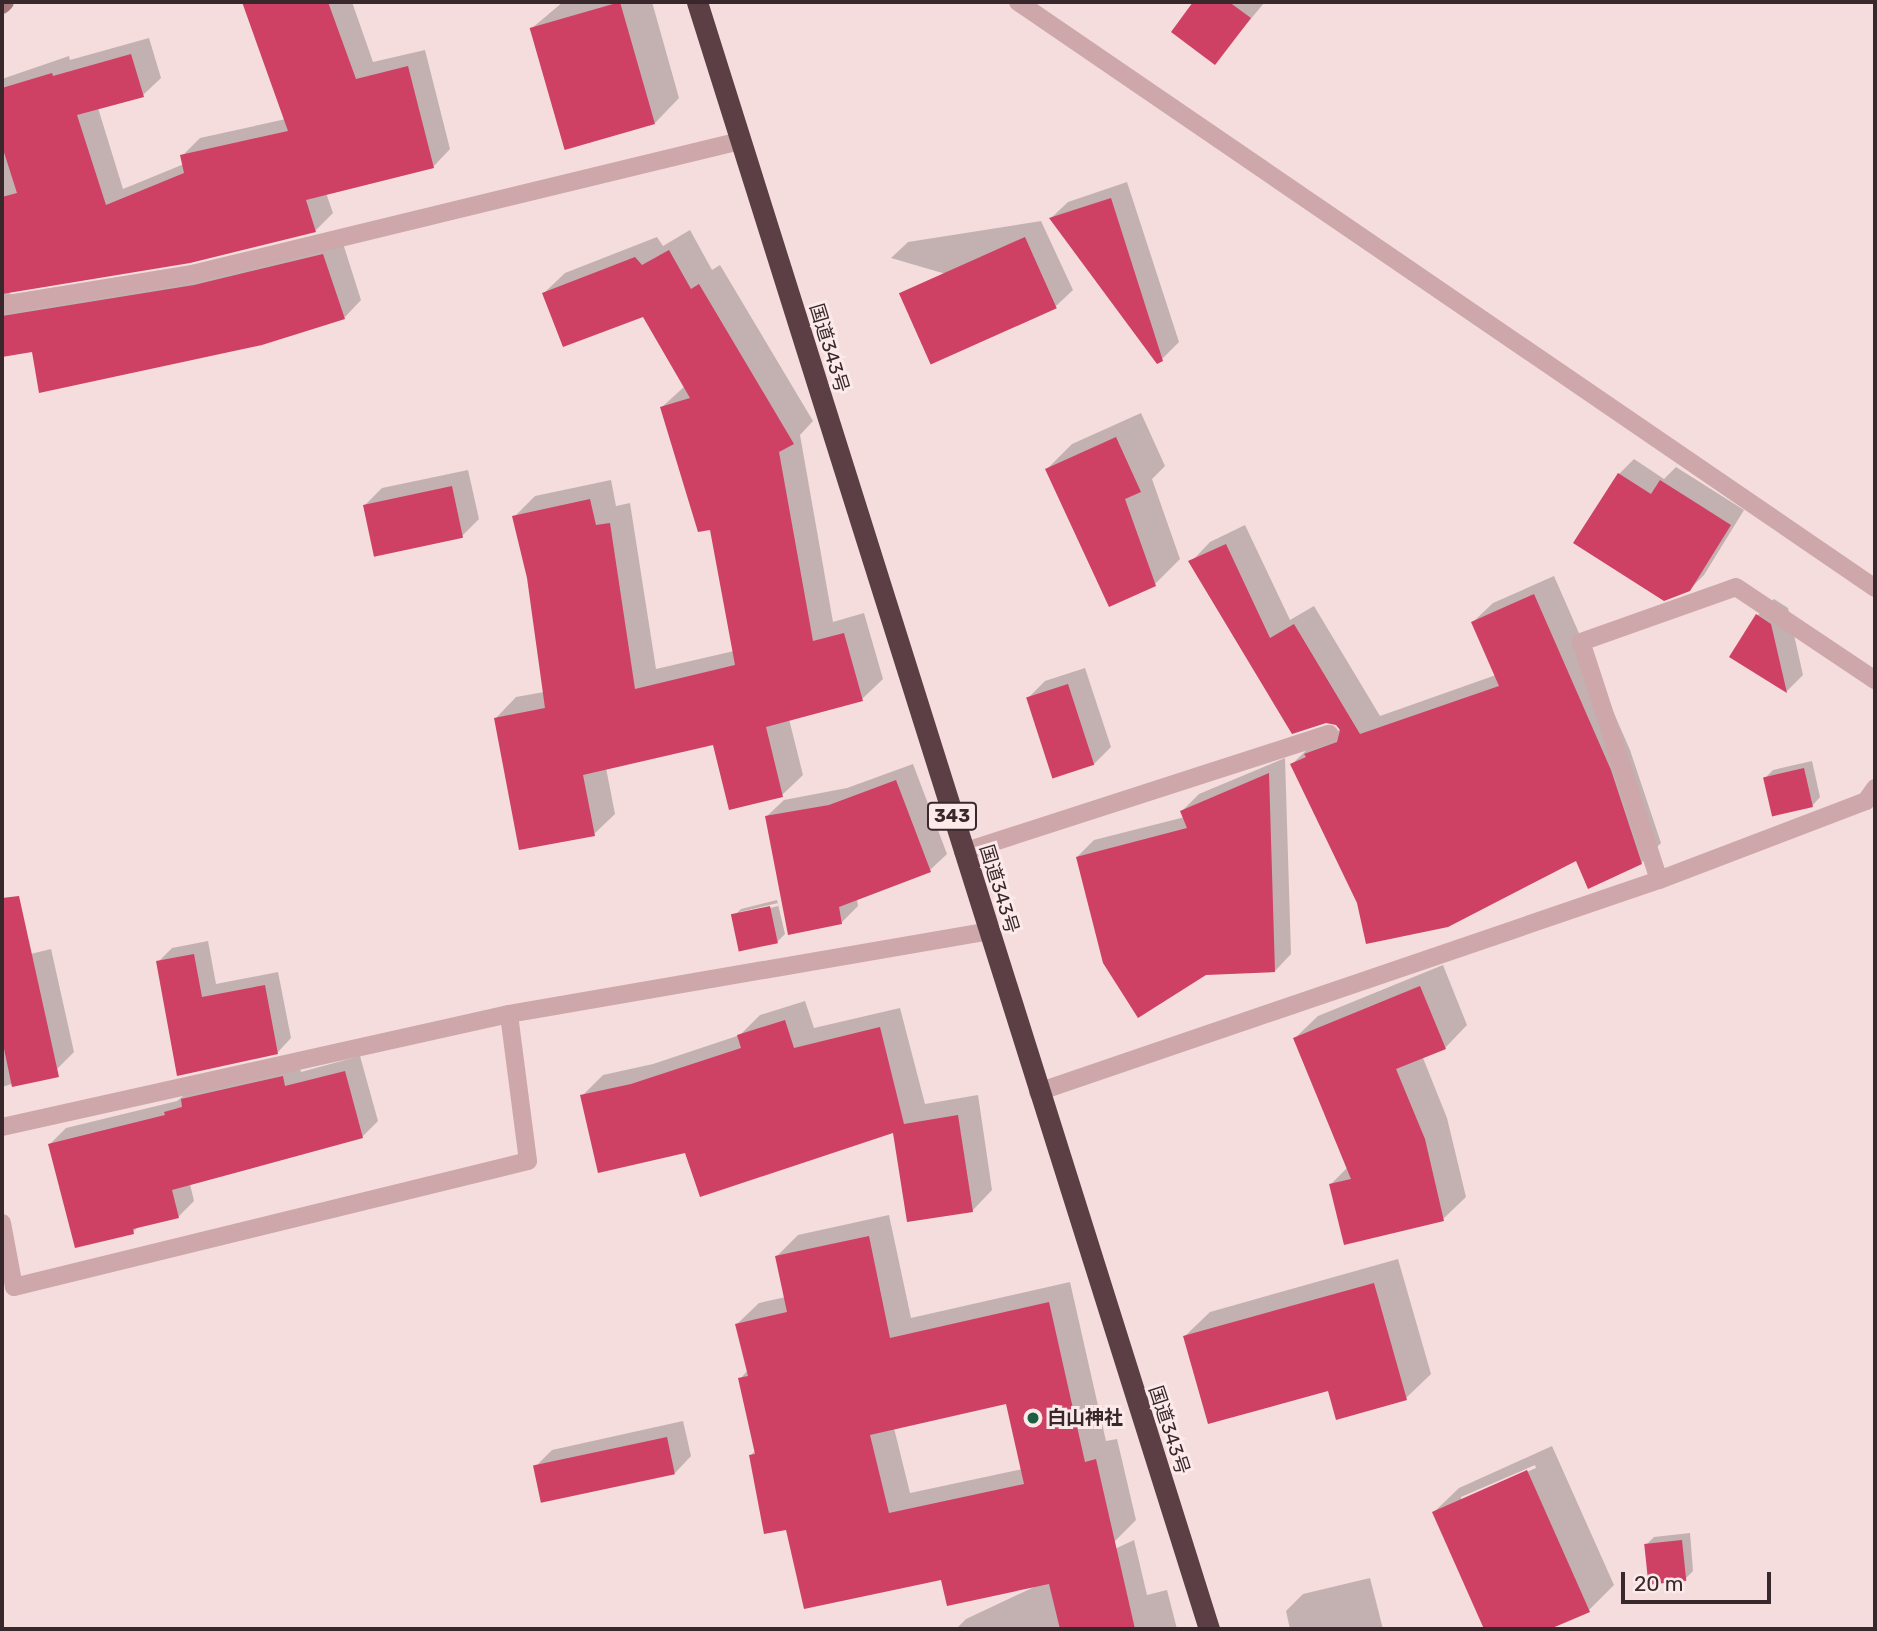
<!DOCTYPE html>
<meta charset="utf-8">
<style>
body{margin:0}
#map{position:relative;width:1877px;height:1631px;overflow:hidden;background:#f4dddc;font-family:Rubik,"Noto Sans JP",sans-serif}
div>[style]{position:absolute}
.shadow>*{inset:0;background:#0003}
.building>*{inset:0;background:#ce4064;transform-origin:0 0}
.street>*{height:18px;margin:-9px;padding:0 9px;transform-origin:9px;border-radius:9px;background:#cda7a9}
.secondary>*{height:18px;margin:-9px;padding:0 9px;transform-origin:9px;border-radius:9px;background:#a1787e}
.highway>*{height:21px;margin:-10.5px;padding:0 10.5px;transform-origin:10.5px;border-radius:10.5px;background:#5b3f44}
.dots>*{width:19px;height:19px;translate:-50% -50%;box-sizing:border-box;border:4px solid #fbeae9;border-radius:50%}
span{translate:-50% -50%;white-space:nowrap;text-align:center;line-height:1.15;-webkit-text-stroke:6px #fbeae9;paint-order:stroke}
.shield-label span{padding:2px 5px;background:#fbeae9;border:2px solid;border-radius:5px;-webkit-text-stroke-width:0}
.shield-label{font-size:18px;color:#39282b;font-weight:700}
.street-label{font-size:19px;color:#39282b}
.poi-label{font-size:19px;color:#39282b;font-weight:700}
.left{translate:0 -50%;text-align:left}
.frame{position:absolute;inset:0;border:4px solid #39282b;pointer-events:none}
.scale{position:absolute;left:1621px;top:1572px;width:150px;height:32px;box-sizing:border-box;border:4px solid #39282b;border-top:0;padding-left:9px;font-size:21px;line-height:24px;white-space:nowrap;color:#39282b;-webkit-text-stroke:5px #fbeae9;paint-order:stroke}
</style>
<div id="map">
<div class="shadow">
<i style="clip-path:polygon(244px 2px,352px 2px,373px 62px,425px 50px,450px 149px,433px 167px,326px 193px,333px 213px,316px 230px,189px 261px,9px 291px,11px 296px,22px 300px,341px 237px,361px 300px,344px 318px,2px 355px,2px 79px,69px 56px,70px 60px,149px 38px,161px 78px,143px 95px,98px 108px,123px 189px,184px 164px,182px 156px,200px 138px,286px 119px)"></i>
<i style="clip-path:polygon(563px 2px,652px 2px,679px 98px,655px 123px,532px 28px)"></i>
<i style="clip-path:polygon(1195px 2px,1263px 2px,1264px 3px,1215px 62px,1173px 31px)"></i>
<i style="clip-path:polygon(1127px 182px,1179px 342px,1162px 359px,1051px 218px,1068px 202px)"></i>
<i style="clip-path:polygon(1041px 221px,1073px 290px,1056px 306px,891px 258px,908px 242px)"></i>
<i style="clip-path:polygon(690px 230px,712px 270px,720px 265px,813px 421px,800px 435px,833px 622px,864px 613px,883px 679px,862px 699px,789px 719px,803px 775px,782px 795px,714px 743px,606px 768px,615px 814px,594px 834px,496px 718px,516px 697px,544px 692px,529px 578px,514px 517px,535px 496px,611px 480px,616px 506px,630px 503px,656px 669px,734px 651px,711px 528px,662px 407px,685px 386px,644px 315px,544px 293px,565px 273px,657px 237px,663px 246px)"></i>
<i style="clip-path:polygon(1141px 413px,1165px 466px,1152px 479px,1180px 559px,1155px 584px,1047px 469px,1072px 444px)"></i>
<i style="clip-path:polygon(1634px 459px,1664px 479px,1676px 467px,1744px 510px,1704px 575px,1689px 590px,1619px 474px)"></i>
<i style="clip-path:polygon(468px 470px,479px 519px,462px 536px,365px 505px,382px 488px)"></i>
<i style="clip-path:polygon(1245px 525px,1290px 620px,1314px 606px,1380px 716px,1496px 675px,1473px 622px,1493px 603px,1554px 576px,1630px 750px,1661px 843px,1641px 863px,1577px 859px,1359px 903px,1292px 764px,1312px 745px,1341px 729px,1191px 562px,1210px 542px)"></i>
<i style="clip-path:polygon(1774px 599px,1788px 608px,1803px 675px,1787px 691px,1731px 657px,1758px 615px)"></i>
<i style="clip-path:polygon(1085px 668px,1111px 747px,1094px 764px,1028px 698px,1045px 681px)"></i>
<i style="clip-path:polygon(1285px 758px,1291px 954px,1275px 971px,1077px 857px,1094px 840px,1185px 817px,1182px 811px,1199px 794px)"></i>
<i style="clip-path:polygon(1812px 761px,1820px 797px,1812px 806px,1765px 778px,1773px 770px)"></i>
<i style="clip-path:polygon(913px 764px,947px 854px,930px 870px,857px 899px,858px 906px,841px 923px,767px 816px,784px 800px,847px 788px)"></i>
<i style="clip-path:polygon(evenodd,777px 900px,785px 934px,777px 942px,733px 917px,741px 909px,777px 900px,778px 903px,778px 906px,740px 916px,740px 912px,778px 903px)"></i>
<i style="clip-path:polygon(208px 941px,216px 984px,278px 972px,291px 1038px,278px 1052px,178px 1074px,158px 962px,172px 948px)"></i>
<i style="clip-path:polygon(51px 949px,74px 1052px,57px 1069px,2px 1087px,2px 961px)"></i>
<i style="clip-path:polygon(1443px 965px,1467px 1025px,1445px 1048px,1423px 1058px,1447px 1118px,1466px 1197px,1443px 1219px,1331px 1184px,1348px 1167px,1295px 1038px,1318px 1016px)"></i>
<i style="clip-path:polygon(805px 1001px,814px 1028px,900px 1008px,925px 1104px,978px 1095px,992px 1190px,972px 1211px,895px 1131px,687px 1151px,582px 1096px,603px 1075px,653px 1064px,740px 1035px,760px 1015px)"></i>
<i style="clip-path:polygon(360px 1056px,378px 1121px,362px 1137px,190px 1184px,194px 1201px,178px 1217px,139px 1226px,133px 1232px,50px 1144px,66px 1128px,177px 1101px,199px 1083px,298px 1061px,301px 1072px)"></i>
<i style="clip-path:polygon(evenodd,889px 1215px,911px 1318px,1070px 1282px,1106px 1441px,1117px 1439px,1136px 1520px,1114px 1542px,788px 1527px,750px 1456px,756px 1450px,740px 1379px,748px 1370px,737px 1324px,759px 1303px,786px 1297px,777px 1256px,798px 1235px,889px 1215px,1007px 1402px,1023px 1469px,910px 1493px,894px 1428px,1007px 1402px)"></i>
<i style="clip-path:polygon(1398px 1259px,1431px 1374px,1406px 1398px,1329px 1389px,1185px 1336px,1210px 1312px)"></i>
<i style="clip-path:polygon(683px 1421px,691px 1456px,675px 1473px,535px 1467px,552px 1450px)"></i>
<i style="clip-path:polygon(evenodd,1552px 1446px,1614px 1585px,1589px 1610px,1546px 1629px,1486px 1629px,1434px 1512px,1459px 1488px,1552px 1446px,1535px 1465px,1536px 1468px,1461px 1501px,1461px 1497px,1535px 1465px)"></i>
<i style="clip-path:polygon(1690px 1533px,1693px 1571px,1685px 1579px,1646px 1545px,1654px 1537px)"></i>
<i style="clip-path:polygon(1134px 1540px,1147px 1595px,1167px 1590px,1177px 1629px,956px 1629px,966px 1619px)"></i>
<i style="clip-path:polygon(1370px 1578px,1383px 1629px,1290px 1629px,1286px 1611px,1303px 1594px)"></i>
</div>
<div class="building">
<i style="clip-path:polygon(242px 2px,328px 2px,356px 79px,408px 66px,434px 168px,306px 200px,316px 232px,190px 263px,2px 294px,2px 197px,17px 193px,2px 146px,2px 88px,52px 73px,53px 76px,131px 54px,144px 97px,77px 115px,106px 205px,184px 173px,180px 155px,288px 131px)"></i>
<i style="left:620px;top:2px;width:127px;height:94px;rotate:74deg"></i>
<i style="clip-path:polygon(1193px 2px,1229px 2px,1251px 18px,1215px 65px,1171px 32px)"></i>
<i style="clip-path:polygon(1111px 198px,1163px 361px,1157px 364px,1049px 218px)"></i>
<i style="left:1025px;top:237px;width:78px;height:138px;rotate:66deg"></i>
<i style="clip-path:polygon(669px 250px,691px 289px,699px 284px,794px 444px,779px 452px,813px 641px,844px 633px,863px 701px,766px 727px,783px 797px,729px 810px,713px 745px,583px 775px,595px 836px,519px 850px,494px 718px,545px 708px,527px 578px,512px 516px,590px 499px,596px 525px,610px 523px,635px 689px,735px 665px,710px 530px,698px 532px,660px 407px,690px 398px,643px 317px,563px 347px,542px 293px,635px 257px,642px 265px)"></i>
<i style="clip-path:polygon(323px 254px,345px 319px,262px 345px,39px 393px,32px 352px,2px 357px,2px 316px,194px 285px)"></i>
<i style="clip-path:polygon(1116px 437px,1141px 492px,1125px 499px,1156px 586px,1109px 607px,1045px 469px)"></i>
<i style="clip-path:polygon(1618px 473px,1651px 494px,1660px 480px,1731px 525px,1690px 591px,1664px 601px,1573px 543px)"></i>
<i style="left:452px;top:486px;width:53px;height:91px;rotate:78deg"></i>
<i style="clip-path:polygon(1226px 544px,1270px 638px,1294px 624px,1360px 734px,1499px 686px,1471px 622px,1534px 594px,1611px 770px,1642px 864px,1588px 889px,1576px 861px,1448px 927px,1366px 944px,1357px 903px,1290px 764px,1306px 757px,1304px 754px,1337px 742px,1340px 730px,1336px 725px,1326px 723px,1292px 734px,1188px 561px)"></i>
<i style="clip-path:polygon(1756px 614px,1771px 624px,1787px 693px,1729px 657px)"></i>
<i style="left:1068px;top:684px;width:85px;height:44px;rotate:72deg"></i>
<i style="left:1804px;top:768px;width:40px;height:42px;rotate:77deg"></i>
<i style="clip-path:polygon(1269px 773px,1275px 972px,1206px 975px,1138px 1018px,1103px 963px,1076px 857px,1187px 828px,1180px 811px)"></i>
<i style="clip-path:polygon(896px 780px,931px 872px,839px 907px,842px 924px,788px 935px,765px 816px,829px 805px)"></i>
<i style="clip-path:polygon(19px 896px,59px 1077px,12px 1087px,2px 1039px,2px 898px)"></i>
<i style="left:770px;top:906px;width:38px;height:40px;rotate:78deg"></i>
<i style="clip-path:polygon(194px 954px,202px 997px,265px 985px,278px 1054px,177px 1076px,156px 961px)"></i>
<i style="clip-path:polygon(1420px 986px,1446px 1049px,1396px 1069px,1425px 1139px,1444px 1221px,1344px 1245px,1329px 1184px,1351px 1179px,1293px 1038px)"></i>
<i style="clip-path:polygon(785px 1020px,794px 1048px,880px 1027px,904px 1124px,958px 1115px,973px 1212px,907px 1222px,893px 1133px,700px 1197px,685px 1153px,598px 1173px,580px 1095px,631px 1084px,741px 1048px,737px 1035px)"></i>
<i style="clip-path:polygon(345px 1071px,363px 1138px,172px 1190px,179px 1218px,133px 1229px,134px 1234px,75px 1248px,48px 1144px,165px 1115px,164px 1112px,182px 1107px,181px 1099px,283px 1076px,285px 1086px)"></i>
<i style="clip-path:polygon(evenodd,869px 1236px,890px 1338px,1049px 1302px,1085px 1462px,1096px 1459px,1135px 1629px,1060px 1629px,1049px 1584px,947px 1606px,941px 1580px,804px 1609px,786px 1530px,764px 1534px,749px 1455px,755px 1454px,738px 1378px,748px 1376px,735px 1324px,787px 1312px,775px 1256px,869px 1236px,1006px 1404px,1024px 1484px,889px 1513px,870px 1435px,1006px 1404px)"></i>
<i style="clip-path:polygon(1374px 1283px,1407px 1400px,1336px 1420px,1328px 1391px,1208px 1424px,1183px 1336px)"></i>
<i style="left:667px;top:1437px;width:38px;height:137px;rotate:78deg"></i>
<i style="clip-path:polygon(1527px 1470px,1590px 1612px,1550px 1629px,1484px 1629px,1432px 1512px)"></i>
<i style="left:1682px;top:1540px;width:41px;height:38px;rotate:84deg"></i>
</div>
<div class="street">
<i style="left:1018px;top:2px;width:1038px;rotate:34.36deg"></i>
<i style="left:2px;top:305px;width:193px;rotate:-9.3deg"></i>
<i style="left:192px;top:274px;width:564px;rotate:-13.64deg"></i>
<i style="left:963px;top:852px;width:385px;rotate:-17.9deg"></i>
<i style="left:1659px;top:880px;width:250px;rotate:-108.1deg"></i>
<i style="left:1581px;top:642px;width:164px;rotate:-19.5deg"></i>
<i style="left:1736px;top:587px;width:167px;rotate:33.8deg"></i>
<i style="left:1038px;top:1092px;width:656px;rotate:-18.85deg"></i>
<i style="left:1659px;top:880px;width:222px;rotate:-20.9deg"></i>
<i style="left:1866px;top:801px;width:16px;rotate:-55deg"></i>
<i style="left:2px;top:1127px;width:519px;rotate:-12.56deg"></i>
<i style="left:509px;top:1014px;width:486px;rotate:-9.8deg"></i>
<i style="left:2px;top:1223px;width:65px;rotate:79.4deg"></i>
<i style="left:14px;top:1287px;width:529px;rotate:-13.77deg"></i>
<i style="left:528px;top:1161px;width:148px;rotate:-97.4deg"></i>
</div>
<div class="secondary">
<i style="left:2px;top:5px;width:4px;rotate:-45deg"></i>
</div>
<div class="highway">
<i style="left:697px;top:2px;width:1706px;rotate:72.53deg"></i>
</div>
<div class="dots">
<i style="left:1033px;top:1418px;background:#1b5e41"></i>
</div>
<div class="shield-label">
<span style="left:952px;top:816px">343</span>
</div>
<div class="street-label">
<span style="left:829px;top:348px;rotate:73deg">国道343号</span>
<span style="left:999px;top:889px;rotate:73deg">国道343号</span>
<span style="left:1169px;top:1430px;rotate:72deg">国道343号</span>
</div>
<div class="poi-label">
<span class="left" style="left:1047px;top:1418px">白山神社</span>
</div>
<div class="frame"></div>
<div class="scale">20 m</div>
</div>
